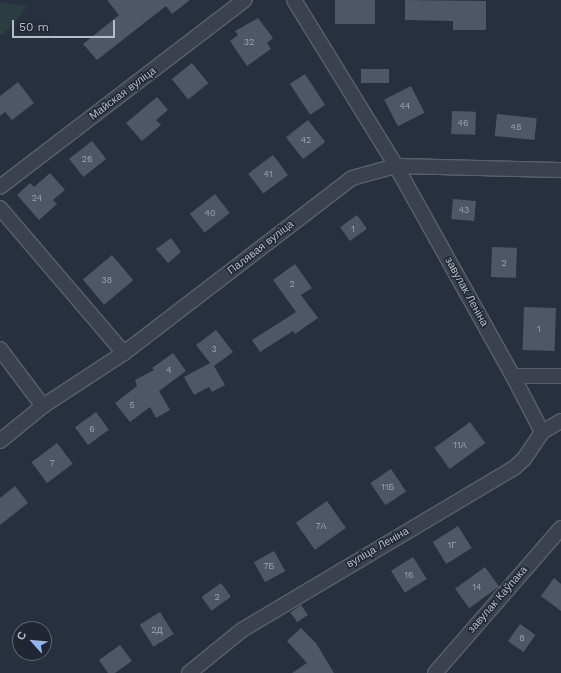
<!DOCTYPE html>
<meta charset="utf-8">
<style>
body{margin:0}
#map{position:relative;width:561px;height:673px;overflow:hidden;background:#27303e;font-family:"Work Sans",sans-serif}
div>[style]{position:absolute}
.green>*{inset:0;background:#2a3d40}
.building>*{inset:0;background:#4d5766;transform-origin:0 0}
.roads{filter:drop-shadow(1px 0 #59606b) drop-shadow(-1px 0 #59606b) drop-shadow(0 1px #59606b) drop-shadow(0 -1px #59606b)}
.minor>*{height:14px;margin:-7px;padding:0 7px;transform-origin:7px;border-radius:7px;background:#3b424e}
span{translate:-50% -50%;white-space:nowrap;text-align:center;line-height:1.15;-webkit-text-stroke:3px #202733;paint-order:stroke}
.number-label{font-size:9px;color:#9ca4b0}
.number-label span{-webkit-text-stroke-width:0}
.street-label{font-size:11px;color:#b7bdc8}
.north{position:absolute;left:12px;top:621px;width:40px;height:40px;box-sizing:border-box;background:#202733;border:1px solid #5c636f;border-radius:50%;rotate:297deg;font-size:11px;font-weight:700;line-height:16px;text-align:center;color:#b7bdc8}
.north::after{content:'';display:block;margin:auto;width:14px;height:18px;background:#94b5f0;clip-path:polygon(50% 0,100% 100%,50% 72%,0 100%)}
.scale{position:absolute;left:12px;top:20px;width:103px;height:18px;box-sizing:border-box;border:2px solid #b7bdc8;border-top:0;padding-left:5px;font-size:12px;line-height:14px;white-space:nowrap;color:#b7bdc8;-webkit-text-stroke:3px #202733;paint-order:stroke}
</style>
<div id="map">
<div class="green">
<i style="clip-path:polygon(0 2px,28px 6px,3px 35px,0 35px)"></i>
</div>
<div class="building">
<i style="clip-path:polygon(107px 0,190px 0,172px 14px,166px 6px,97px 60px,83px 44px,119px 15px)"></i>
<i style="left:335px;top:0;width:40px;height:24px"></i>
<i style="clip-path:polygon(405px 0,486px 1px,486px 30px,453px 30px,453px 21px,405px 20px)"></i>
<i style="clip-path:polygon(258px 18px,273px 38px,267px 43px,271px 49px,247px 66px,230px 41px,238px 35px,235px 31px)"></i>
<i style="left:192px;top:63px;width:26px;height:26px;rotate:51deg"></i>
<i style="left:361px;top:69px;width:28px;height:14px"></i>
<i style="left:305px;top:74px;width:37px;height:18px;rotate:57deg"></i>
<i style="clip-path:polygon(18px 82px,34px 103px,12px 120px,5px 112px,0 116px,0 96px)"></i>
<i style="left:411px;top:86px;width:30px;height:30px;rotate:63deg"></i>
<i style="clip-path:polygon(157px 97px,168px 110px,156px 120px,161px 125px,142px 141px,126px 123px)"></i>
<i style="left:452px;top:111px;width:24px;height:23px;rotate:2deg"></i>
<i style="left:497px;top:114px;width:40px;height:22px;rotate:6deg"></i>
<i style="left:308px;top:120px;width:28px;height:28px;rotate:52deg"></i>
<i style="left:92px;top:141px;width:23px;height:29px;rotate:52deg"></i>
<i style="left:273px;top:155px;width:25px;height:31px;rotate:53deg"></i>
<i style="clip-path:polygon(50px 173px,65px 190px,53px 200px,57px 204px,39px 220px,17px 195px,30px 183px,34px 187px)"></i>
<i style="left:215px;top:194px;width:24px;height:32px;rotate:52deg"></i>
<i style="left:453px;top:199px;width:23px;height:20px;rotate:5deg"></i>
<i style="left:357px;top:215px;width:17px;height:21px;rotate:54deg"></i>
<i style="clip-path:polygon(171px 238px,181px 252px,168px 263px,156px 249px)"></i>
<i style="left:492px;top:247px;width:25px;height:30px;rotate:2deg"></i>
<i style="left:112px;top:255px;width:33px;height:38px;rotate:50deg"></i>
<i style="clip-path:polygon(295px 264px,312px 288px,301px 295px,318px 318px,295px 334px,293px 331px,260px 352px,252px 340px,296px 312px,273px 280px)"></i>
<i style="left:524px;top:307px;width:32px;height:43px;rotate:2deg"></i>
<i style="clip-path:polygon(216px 330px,233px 352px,214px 366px,225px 385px,212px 392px,209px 387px,194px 395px,184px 377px,210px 363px,196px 345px)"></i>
<i style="clip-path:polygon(173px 353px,186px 371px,159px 391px,170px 410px,156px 418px,150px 407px,130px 422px,115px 403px,137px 386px,135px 380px,154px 370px,152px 368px)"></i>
<i style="left:96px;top:412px;width:22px;height:26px;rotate:54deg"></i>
<i style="left:470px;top:422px;width:26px;height:44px;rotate:54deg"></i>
<i style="left:57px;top:443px;width:26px;height:32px;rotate:53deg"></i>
<i style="left:391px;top:469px;width:27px;height:25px;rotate:56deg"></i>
<i style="clip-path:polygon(15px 486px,28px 503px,0 525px,0 498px)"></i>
<i style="left:327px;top:501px;width:33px;height:38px;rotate:55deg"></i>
<i style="left:458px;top:526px;width:26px;height:30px;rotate:58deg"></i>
<i style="left:274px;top:551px;width:23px;height:23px;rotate:61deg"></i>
<i style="left:413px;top:557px;width:26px;height:26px;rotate:58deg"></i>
<i style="left:485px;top:567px;width:24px;height:37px;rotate:54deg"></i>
<i style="clip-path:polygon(554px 578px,561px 584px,561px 611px,541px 596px)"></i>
<i style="left:221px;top:583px;width:17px;height:24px;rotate:54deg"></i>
<i style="left:301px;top:605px;width:12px;height:13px;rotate:55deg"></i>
<i style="left:160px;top:612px;width:26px;height:24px;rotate:58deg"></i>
<i style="left:520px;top:624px;width:19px;height:21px;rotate:35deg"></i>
<i style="clip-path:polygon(301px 628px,316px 643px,334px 673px,292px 673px,307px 663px,287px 641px)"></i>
<i style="clip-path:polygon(120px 645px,132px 661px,115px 673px,108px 673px,99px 660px)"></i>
</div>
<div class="roads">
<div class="minor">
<i style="left:294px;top:0;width:195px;rotate:58.4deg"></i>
<i style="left:396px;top:166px;width:240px;rotate:60.9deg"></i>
<i style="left:513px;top:376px;width:48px"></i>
<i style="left:0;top:187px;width:308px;rotate:-37.4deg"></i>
<i style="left:0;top:208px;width:191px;rotate:49.5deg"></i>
<i style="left:0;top:349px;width:71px;rotate:53deg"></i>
<i style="left:513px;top:376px;width:63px;rotate:62.6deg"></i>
<i style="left:0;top:441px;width:55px;rotate:-39.1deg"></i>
<i style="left:43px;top:406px;width:97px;rotate:-33.2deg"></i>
<i style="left:124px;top:353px;width:287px;rotate:-37.5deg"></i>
<i style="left:352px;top:178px;width:46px;rotate:-15.3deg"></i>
<i style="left:396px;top:166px;width:165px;rotate:1.4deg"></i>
<i style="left:189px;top:673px;width:68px;rotate:-39.1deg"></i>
<i style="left:242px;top:630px;width:317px;rotate:-30.8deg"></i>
<i style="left:514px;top:468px;width:13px;rotate:-42deg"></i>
<i style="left:524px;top:459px;width:32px;rotate:-56deg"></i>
<i style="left:542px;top:432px;width:22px;rotate:-30deg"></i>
<i style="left:435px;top:673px;width:192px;rotate:-49deg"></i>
</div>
</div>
<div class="number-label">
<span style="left:249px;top:42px">32</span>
<span style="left:405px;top:106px">44</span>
<span style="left:463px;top:123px">46</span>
<span style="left:516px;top:127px">48</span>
<span style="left:306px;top:140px">42</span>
<span style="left:87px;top:159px">26</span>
<span style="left:268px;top:174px">41</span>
<span style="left:37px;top:198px">24</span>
<span style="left:464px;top:210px">43</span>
<span style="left:210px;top:213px">40</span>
<span style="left:353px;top:229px">1</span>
<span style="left:504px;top:263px">2</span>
<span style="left:107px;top:280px">38</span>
<span style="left:292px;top:284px">2</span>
<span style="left:539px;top:329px">1</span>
<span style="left:214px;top:349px">3</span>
<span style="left:169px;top:370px">4</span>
<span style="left:132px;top:405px">5</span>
<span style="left:92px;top:429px">6</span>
<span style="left:460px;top:445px">11А</span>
<span style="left:52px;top:463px">7</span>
<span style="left:388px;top:487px">11Б</span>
<span style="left:321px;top:526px">7А</span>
<span style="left:452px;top:545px">1Г</span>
<span style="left:269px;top:566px">7Б</span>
<span style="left:409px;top:575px">16</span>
<span style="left:477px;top:587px">14</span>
<span style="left:217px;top:597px">2</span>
<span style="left:157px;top:630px">2Д</span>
<span style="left:522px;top:638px">8</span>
</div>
<div class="street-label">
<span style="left:123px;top:94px;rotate:-37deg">Майская вуліца</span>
<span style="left:261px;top:248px;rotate:-38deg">Палявая вуліца</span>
<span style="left:466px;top:292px;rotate:61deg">завулак Леніна</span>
<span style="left:378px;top:548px;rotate:-30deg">вуліца Леніна</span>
<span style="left:498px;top:600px;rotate:-49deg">завулак Каўпака</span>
</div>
<div class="north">С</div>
<div class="scale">50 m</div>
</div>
